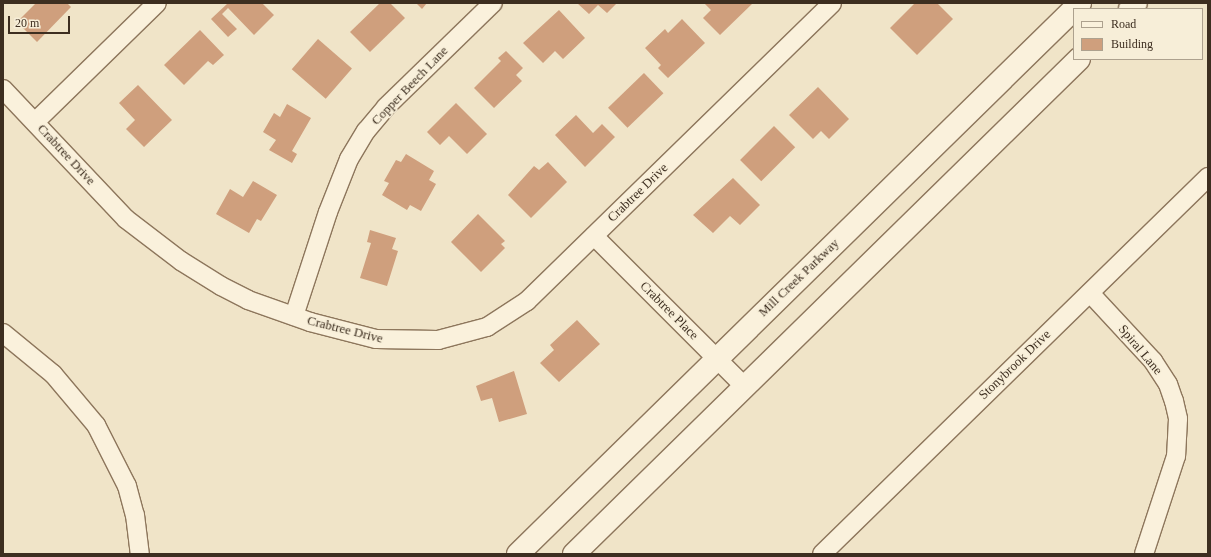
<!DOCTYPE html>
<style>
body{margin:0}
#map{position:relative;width:1211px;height:557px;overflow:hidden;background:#f0e4c8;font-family:Georgia,serif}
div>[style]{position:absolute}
.building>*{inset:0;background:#cf9f7d;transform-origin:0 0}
.roads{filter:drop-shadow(1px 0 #8d765c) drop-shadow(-1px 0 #8d765c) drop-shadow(0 1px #8d765c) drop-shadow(0 -1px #8d765c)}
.street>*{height:18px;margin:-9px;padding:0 9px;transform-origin:9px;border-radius:9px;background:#faf1dc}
.secondary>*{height:22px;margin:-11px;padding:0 11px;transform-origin:11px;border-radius:11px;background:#faf1dc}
span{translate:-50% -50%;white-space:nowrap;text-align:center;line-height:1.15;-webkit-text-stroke:3px #f7eed8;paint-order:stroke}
.street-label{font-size:13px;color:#3d2e20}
.frame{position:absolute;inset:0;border:4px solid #3d2e20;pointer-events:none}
.legend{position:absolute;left:1073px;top:8px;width:130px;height:52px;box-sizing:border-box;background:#f7eed8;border:1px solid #ada18e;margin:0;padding:5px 7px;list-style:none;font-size:12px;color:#3d2e20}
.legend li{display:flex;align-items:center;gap:8px;height:20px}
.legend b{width:20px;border:1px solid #ada18e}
.scale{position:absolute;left:8px;top:16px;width:62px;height:18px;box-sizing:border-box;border:2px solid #3d2e20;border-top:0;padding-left:5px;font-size:12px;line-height:14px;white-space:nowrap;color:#3d2e20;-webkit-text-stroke:3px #f7eed8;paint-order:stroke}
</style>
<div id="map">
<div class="building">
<i style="clip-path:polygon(36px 3px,67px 3px,71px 7px,37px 42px,17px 22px)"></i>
<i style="clip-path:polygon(228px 3px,262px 3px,274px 15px,254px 35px,228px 8px,222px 14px,237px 29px,228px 37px,211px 19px)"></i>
<i style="clip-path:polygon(380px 3px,390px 3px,405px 18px,370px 52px,350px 32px)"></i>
<i style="clip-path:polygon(416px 3px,427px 3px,422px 9px)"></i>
<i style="clip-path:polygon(577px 3px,617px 3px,607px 13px,598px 5px,589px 14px)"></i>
<i style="clip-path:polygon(704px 3px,753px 3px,720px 35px,703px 18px,711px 10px)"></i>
<i style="clip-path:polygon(915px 3px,937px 3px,953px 19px,917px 55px,890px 28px)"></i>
<i style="clip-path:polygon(559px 10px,585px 38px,563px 59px,555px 51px,543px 63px,523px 43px)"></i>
<i style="clip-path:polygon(682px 19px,705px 43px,668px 78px,658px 68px,661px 65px,645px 48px,665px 29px,668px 33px)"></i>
<i style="clip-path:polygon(200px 30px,224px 55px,213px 65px,208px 61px,184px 85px,164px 65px)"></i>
<i style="left:318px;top:39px;width:45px;height:40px;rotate:41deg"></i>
<i style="clip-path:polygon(506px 51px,523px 68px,516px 75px,522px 81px,494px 108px,474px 88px,501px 61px,498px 58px)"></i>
<i style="left:644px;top:73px;width:28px;height:50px;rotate:46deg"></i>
<i style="clip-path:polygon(138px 85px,172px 120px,144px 147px,126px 129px,135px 120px,119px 103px)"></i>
<i style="clip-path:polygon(818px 87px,849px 119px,829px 139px,821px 131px,813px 139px,789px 115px)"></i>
<i style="clip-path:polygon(456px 103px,487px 134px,467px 154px,449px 136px,440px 145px,427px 132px)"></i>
<i style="clip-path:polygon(287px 104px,311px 118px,292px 151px,297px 154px,292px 163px,269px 150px,276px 140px,263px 132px,274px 113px,280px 117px)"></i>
<i style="clip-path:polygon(576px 115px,593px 133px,602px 124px,615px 137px,585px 167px,555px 135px)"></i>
<i style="left:774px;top:126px;width:30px;height:48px;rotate:45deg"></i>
<i style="clip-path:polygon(406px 154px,434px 171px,429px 180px,436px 184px,421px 211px,410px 205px,407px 210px,382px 195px,389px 183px,384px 181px,396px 160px,401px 162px)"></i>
<i style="clip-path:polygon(548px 162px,567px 182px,531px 218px,508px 195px,534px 166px,539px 170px)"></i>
<i style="clip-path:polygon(733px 178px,760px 205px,740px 225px,730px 216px,713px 233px,693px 215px)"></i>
<i style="clip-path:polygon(253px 181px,277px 195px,261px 221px,257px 219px,249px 233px,216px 214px,230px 189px,243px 197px)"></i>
<i style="clip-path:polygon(478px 214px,505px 241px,501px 244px,505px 248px,481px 272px,451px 242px)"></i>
<i style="clip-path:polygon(370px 230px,396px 238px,392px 249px,398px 251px,387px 286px,360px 278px,371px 243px,367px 242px)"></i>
<i style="clip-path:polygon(577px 320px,600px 344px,559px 382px,540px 363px,554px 350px,550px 345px)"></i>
<i style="clip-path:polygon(514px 371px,527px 414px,499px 422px,492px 398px,481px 401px,476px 386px)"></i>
</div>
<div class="roads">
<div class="street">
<i style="left:3px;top:89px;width:179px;rotate:46.6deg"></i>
<i style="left:126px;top:219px;width:69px;rotate:37.4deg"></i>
<i style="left:181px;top:261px;width:47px;rotate:32deg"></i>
<i style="left:221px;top:286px;width:30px;rotate:27deg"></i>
<i style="left:248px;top:300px;width:66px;rotate:19.5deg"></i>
<i style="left:310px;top:322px;width:68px;rotate:14.4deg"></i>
<i style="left:376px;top:339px;width:62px;rotate:0.9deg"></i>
<i style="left:438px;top:340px;width:51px;rotate:-14.9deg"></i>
<i style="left:487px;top:327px;width:48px;rotate:-33deg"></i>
<i style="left:527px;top:301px;width:426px;rotate:-44.3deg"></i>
<i style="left:35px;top:122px;width:170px;rotate:-44.3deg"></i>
<i style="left:594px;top:236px;width:212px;rotate:45deg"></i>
<i style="left:1090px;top:293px;width:93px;rotate:47.2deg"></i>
<i style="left:1153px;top:361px;width:27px;rotate:57deg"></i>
<i style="left:1168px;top:384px;width:18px;rotate:71deg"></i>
<i style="left:1174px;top:401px;width:18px;rotate:77deg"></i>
<i style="left:1178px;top:419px;width:37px;rotate:93deg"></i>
<i style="left:1176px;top:456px;width:103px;rotate:108.1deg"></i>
<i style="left:294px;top:316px;width:109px;rotate:-71.9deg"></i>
<i style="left:328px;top:212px;width:57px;rotate:-68.4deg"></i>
<i style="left:349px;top:159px;width:33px;rotate:-59deg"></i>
<i style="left:366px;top:131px;width:31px;rotate:-50deg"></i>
<i style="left:386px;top:107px;width:149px;rotate:-44.2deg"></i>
<i style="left:3px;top:333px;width:65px;rotate:39.4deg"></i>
<i style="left:53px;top:374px;width:67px;rotate:49.9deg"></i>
<i style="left:96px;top:425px;width:68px;rotate:63.1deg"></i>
<i style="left:127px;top:486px;width:30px;rotate:75deg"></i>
<i style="left:135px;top:515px;width:39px;rotate:83deg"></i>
<i style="left:822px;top:554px;width:540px;rotate:-44.32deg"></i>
</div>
<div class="secondary">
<i style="left:1130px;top:9px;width:8px;rotate:-45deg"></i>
<i style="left:518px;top:554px;width:787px;rotate:-44.43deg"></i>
<i style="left:574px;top:554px;width:707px;rotate:-44.43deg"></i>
</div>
</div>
<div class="street-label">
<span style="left:410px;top:86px;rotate:-46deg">Copper Beech Lane</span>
<span style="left:66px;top:155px;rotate:47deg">Crabtree Drive</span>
<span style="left:638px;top:193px;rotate:-44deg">Crabtree Drive</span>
<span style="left:799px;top:278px;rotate:-44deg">Mill Creek Parkway</span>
<span style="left:669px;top:311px;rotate:45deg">Crabtree Place</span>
<span style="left:345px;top:330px;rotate:14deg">Crabtree Drive</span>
<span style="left:1140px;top:350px;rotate:50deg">Spiral Lane</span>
<span style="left:1015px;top:365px;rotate:-44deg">Stonybrook Drive</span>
</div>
<div class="frame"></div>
<ul class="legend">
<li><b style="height:5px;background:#faf1dc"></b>Road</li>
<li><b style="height:11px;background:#cf9f7d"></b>Building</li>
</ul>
<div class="scale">20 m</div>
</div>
